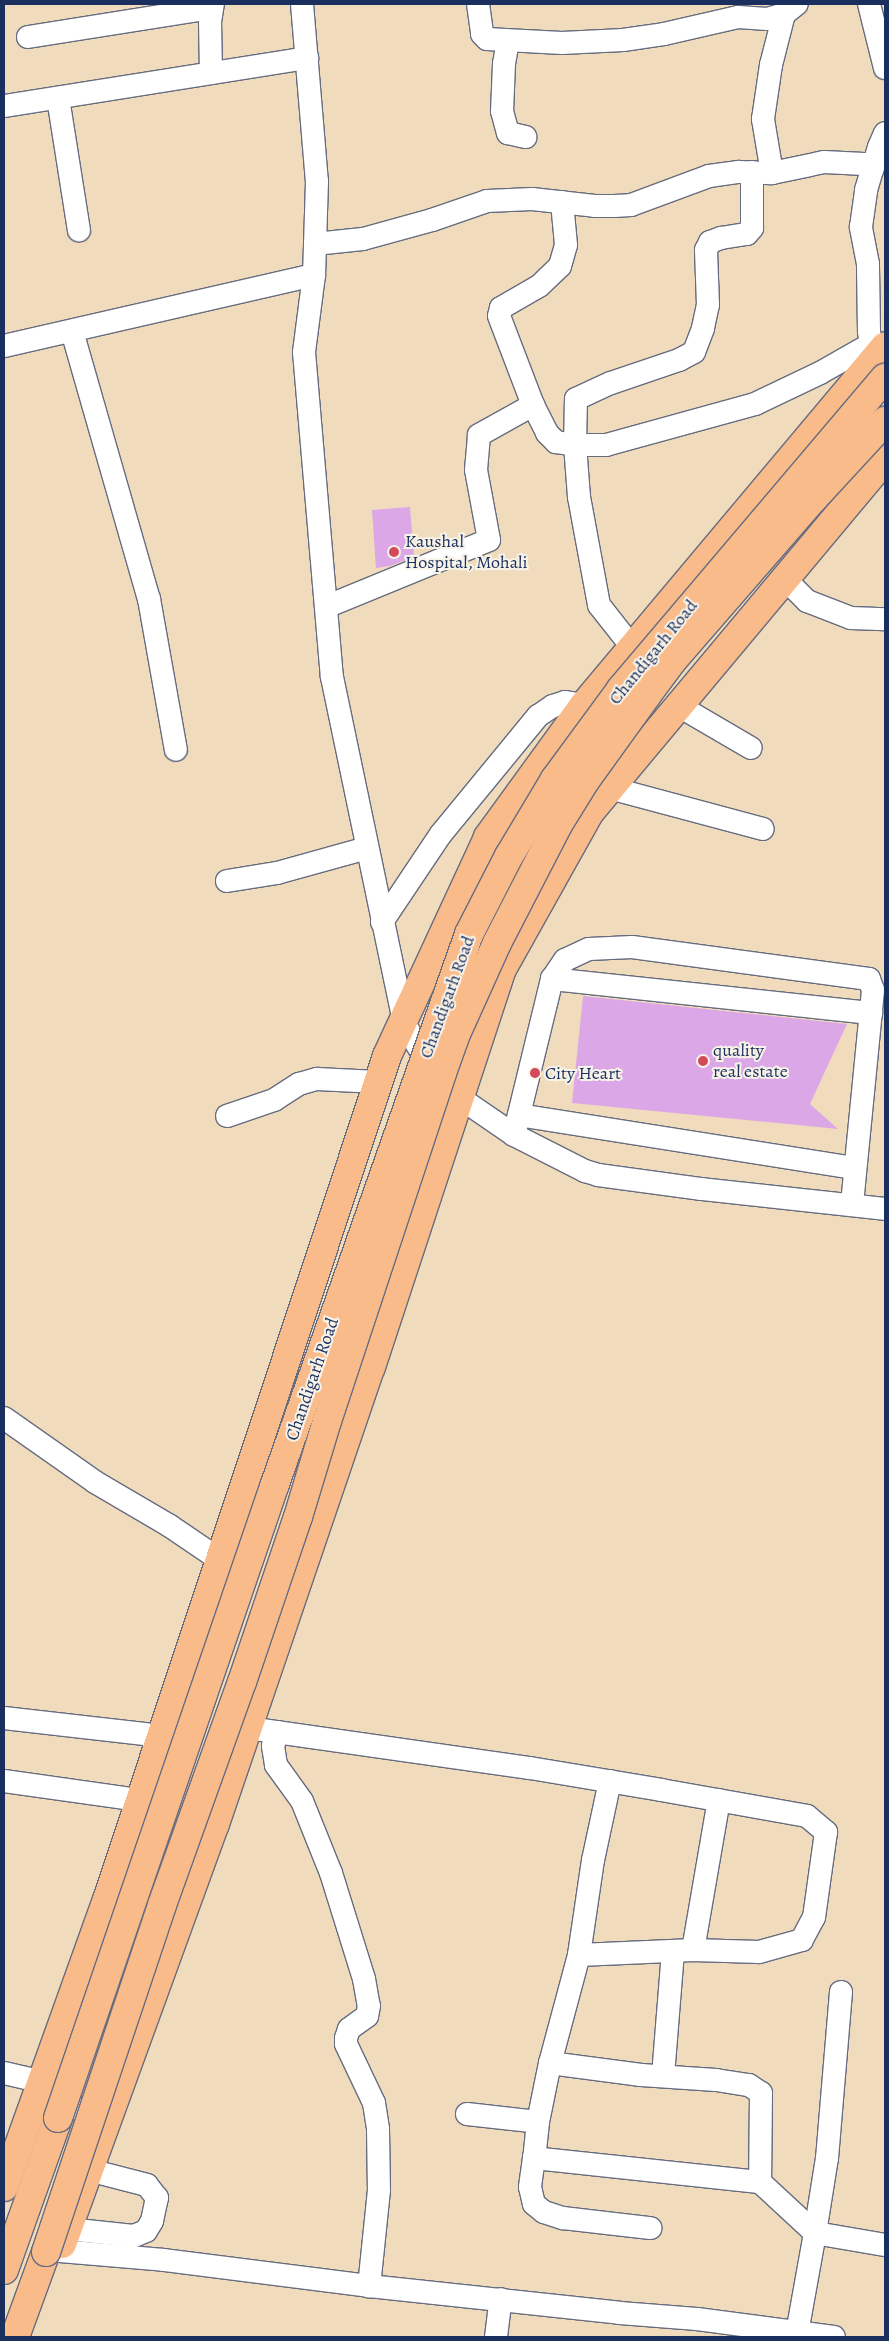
<!DOCTYPE html>
<style>
body{margin:0}
#map{position:relative;width:889px;height:2341px;overflow:hidden;background:#f0dcbc;font-family:Alegreya,serif}
div>[style]{position:absolute}
.building>*{inset:0;background:#dca7e7}
.roads{filter:drop-shadow(1px 0 #666c7f) drop-shadow(-1px 0 #666c7f) drop-shadow(0 1px #666c7f) drop-shadow(0 -1px #666c7f)}
.minor>*{height:22px;margin:-11px;padding:0 11px;transform-origin:11px;border-radius:11px;background:#fff}
.major>*{height:28px;margin:-14px;padding:0 14px;transform-origin:14px;border-radius:14px;background:#fabb8b}
.highway>*{height:28px;margin:-14px;padding:0 14px;transform-origin:14px;border-radius:14px;background:#fabb8b}
.bridges{filter:drop-shadow(1px 0 #666c7f) drop-shadow(-1px 0 #666c7f) drop-shadow(0 1px #666c7f) drop-shadow(0 -1px #666c7f)}
.highway-bridge>*{height:28px;margin:-14px;padding:0 14px;transform-origin:14px;border-radius:14px;background:#fabb8b}
.dots>*{width:14px;height:14px;translate:-50% -50%;box-sizing:border-box;border:2px solid #f7f3e8;border-radius:50%}
span{translate:-50% -50%;white-space:nowrap;text-align:center;line-height:1.15;-webkit-text-stroke:4px #f7f3e8;paint-order:stroke}
.poi-label{font-size:18px;color:#1b2f5e}
.left{translate:0 -50%;text-align:left}
.street-label{font-size:18px;color:#1b2f5e}
.frame{position:absolute;inset:0;border:5px solid #1b2f5e;pointer-events:none}
</style>
<div id="map">
<div class="building">
<i style="clip-path:polygon(410px 507px,414px 557px,390px 566px,376px 568px,372px 510px)"></i>
<i style="clip-path:polygon(583px 996px,847px 1024px,810px 1104px,838px 1129px,572px 1103px)"></i>
</div>
<div class="roads">
<div class="minor">
<i style="left:302px;top:4px;width:178px;rotate:85.2deg"></i>
<i style="left:317px;top:181px;width:94px;rotate:91.8deg"></i>
<i style="left:314px;top:275px;width:78px;rotate:97.4deg"></i>
<i style="left:304px;top:352px;width:326px;rotate:85.1deg"></i>
<i style="left:332px;top:677px;width:353px;rotate:78.2deg"></i>
<i style="left:404px;top:1023px;width:52px;rotate:59deg"></i>
<i style="left:431px;top:1068px;width:42px;rotate:46deg"></i>
<i style="left:460px;top:1098px;width:65px;rotate:34.4deg"></i>
<i style="left:514px;top:1135px;width:80px;rotate:26.9deg"></i>
<i style="left:585px;top:1171px;width:14px;rotate:17deg"></i>
<i style="left:598px;top:1175px;width:105px;rotate:7.7deg"></i>
<i style="left:702px;top:1189px;width:184px;rotate:6.2deg"></i>
<i style="left:478px;top:4px;width:30px;rotate:82deg"></i>
<i style="left:482px;top:34px;width:7px;rotate:45deg"></i>
<i style="left:487px;top:39px;width:75px;rotate:3.1deg"></i>
<i style="left:562px;top:43px;width:61px;rotate:-2.8deg"></i>
<i style="left:623px;top:40px;width:41px;rotate:-8.3deg"></i>
<i style="left:664px;top:34px;width:76px;rotate:-12.9deg"></i>
<i style="left:738px;top:17px;width:29px;rotate:4deg"></i>
<i style="left:767px;top:19px;width:18px;rotate:-16deg"></i>
<i style="left:784px;top:14px;width:16px;rotate:-38deg"></i>
<i style="left:869px;top:4px;width:66px;rotate:76deg"></i>
<i style="left:28px;top:37px;width:186px;rotate:-9deg"></i>
<i style="left:508px;top:41px;width:23px;rotate:100deg"></i>
<i style="left:504px;top:64px;width:47px;rotate:92.4deg"></i>
<i style="left:502px;top:111px;width:23px;rotate:75deg"></i>
<i style="left:508px;top:133px;width:18px;rotate:13deg"></i>
<i style="left:211px;top:73px;width:51px;rotate:-91.1deg"></i>
<i style="left:210px;top:22px;width:18px;rotate:-81deg"></i>
<i style="left:58px;top:98px;width:134px;rotate:81deg"></i>
<i style="left:4px;top:106px;width:307px;rotate:-9deg"></i>
<i style="left:772px;top:173px;width:55px;rotate:-99.5deg"></i>
<i style="left:763px;top:119px;width:55px;rotate:-81.6deg"></i>
<i style="left:771px;top:65px;width:53px;rotate:-75.7deg"></i>
<i style="left:562px;top:202px;width:43px;rotate:84.7deg"></i>
<i style="left:566px;top:245px;width:22px;rotate:106deg"></i>
<i style="left:560px;top:266px;width:29px;rotate:136deg"></i>
<i style="left:539px;top:286px;width:44px;rotate:149.9deg"></i>
<i style="left:501px;top:308px;width:8px;rotate:104deg"></i>
<i style="left:499px;top:316px;width:95px;rotate:69.1deg"></i>
<i style="left:533px;top:405px;width:31px;rotate:63deg"></i>
<i style="left:547px;top:433px;width:13px;rotate:45deg"></i>
<i style="left:556px;top:442px;width:19px;rotate:9deg"></i>
<i style="left:575px;top:445px;width:31px"></i>
<i style="left:606px;top:445px;width:155px;rotate:-15.4deg"></i>
<i style="left:755px;top:404px;width:72px;rotate:-25.5deg"></i>
<i style="left:820px;top:373px;width:59px;rotate:-29.6deg"></i>
<i style="left:315px;top:244px;width:48px;rotate:-5.9deg"></i>
<i style="left:363px;top:239px;width:72px;rotate:-15.4deg"></i>
<i style="left:432px;top:220px;width:58px;rotate:-19.1deg"></i>
<i style="left:487px;top:201px;width:45px;rotate:-2.5deg"></i>
<i style="left:532px;top:199px;width:63px;rotate:6.3deg"></i>
<i style="left:595px;top:206px;width:19px"></i>
<i style="left:614px;top:206px;width:17px;rotate:-3deg"></i>
<i style="left:631px;top:205px;width:83px;rotate:-20.4deg"></i>
<i style="left:709px;top:176px;width:30px;rotate:-8deg"></i>
<i style="left:739px;top:172px;width:33px;rotate:2deg"></i>
<i style="left:772px;top:173px;width:53px;rotate:-11.9deg"></i>
<i style="left:824px;top:162px;width:40px;rotate:2.9deg"></i>
<i style="left:864px;top:164px;width:10px;rotate:29deg"></i>
<i style="left:72px;top:331px;width:279px;rotate:74deg"></i>
<i style="left:149px;top:599px;width:153px;rotate:79.9deg"></i>
<i style="left:4px;top:346px;width:318px;rotate:-12.9deg"></i>
<i style="left:873px;top:357px;width:26px;rotate:-99deg"></i>
<i style="left:869px;top:331px;width:67px;rotate:-90.9deg"></i>
<i style="left:868px;top:264px;width:38px;rotate:-101deg"></i>
<i style="left:861px;top:227px;width:37px;rotate:-82deg"></i>
<i style="left:866px;top:190px;width:45px;rotate:-73.2deg"></i>
<i style="left:879px;top:147px;width:15px;rotate:-67deg"></i>
<i style="left:785px;top:579px;width:31px;rotate:45deg"></i>
<i style="left:807px;top:601px;width:47px;rotate:21.1deg"></i>
<i style="left:851px;top:618px;width:34px;rotate:2deg"></i>
<i style="left:328px;top:606px;width:174px;rotate:-22.3deg"></i>
<i style="left:489px;top:540px;width:71px;rotate:-100.5deg"></i>
<i style="left:476px;top:470px;width:35px;rotate:-85deg"></i>
<i style="left:479px;top:435px;width:62px;rotate:-29.1deg"></i>
<i style="left:632px;top:647px;width:53px;rotate:-128.2deg"></i>
<i style="left:599px;top:605px;width:110px;rotate:-100.5deg"></i>
<i style="left:579px;top:497px;width:52px;rotate:-94.4deg"></i>
<i style="left:575px;top:445px;width:46px;rotate:-88.8deg"></i>
<i style="left:576px;top:399px;width:38px;rotate:-25deg"></i>
<i style="left:611px;top:383px;width:72px;rotate:-18.7deg"></i>
<i style="left:679px;top:360px;width:17px;rotate:-28deg"></i>
<i style="left:694px;top:352px;width:26px;rotate:-69deg"></i>
<i style="left:703px;top:328px;width:24px;rotate:-78deg"></i>
<i style="left:708px;top:305px;width:55px;rotate:-92.1deg"></i>
<i style="left:706px;top:250px;width:9px;rotate:-63deg"></i>
<i style="left:710px;top:242px;width:12px;rotate:-20deg"></i>
<i style="left:721px;top:238px;width:26px;rotate:-9deg"></i>
<i style="left:747px;top:234px;width:8px;rotate:-50deg"></i>
<i style="left:752px;top:228px;width:56px;rotate:-90deg"></i>
<i style="left:679px;top:706px;width:83px;rotate:30.3deg"></i>
<i style="left:610px;top:788px;width:158px;rotate:15deg"></i>
<i style="left:227px;top:881px;width:51px;rotate:-9.1deg"></i>
<i style="left:277px;top:873px;width:93px;rotate:-15.5deg"></i>
<i style="left:382px;top:922px;width:106px;rotate:-56.2deg"></i>
<i style="left:441px;top:834px;width:153px;rotate:-50.6deg"></i>
<i style="left:538px;top:716px;width:18px;rotate:-34deg"></i>
<i style="left:553px;top:706px;width:13px;rotate:-18deg"></i>
<i style="left:565px;top:702px;width:19px;rotate:9deg"></i>
<i style="left:552px;top:979px;width:23px;rotate:-56deg"></i>
<i style="left:565px;top:960px;width:26px;rotate:-25deg"></i>
<i style="left:589px;top:949px;width:43px;rotate:-2.7deg"></i>
<i style="left:632px;top:947px;width:239px;rotate:7.7deg"></i>
<i style="left:869px;top:979px;width:12px;rotate:70deg"></i>
<i style="left:873px;top:990px;width:215px;rotate:95.6deg"></i>
<i style="left:519px;top:1115px;width:340px;rotate:9deg"></i>
<i style="left:227px;top:1116px;width:50px;rotate:-18.8deg"></i>
<i style="left:274px;top:1100px;width:30px;rotate:-33deg"></i>
<i style="left:299px;top:1084px;width:19px;rotate:-16deg"></i>
<i style="left:317px;top:1079px;width:61px;rotate:2.8deg"></i>
<i style="left:514px;top:1135px;width:161px;rotate:-76.3deg"></i>
<i style="left:552px;top:979px;width:321px;rotate:6.1deg"></i>
<i style="left:4px;top:1418px;width:111px;rotate:35.1deg"></i>
<i style="left:95px;top:1482px;width:87px;rotate:30.4deg"></i>
<i style="left:170px;top:1526px;width:60px;rotate:34.2deg"></i>
<i style="left:4px;top:1718px;width:159px;rotate:6.5deg"></i>
<i style="left:248px;top:1728px;width:285px;rotate:8.1deg"></i>
<i style="left:530px;top:1768px;width:133px;rotate:9.5deg"></i>
<i style="left:661px;top:1790px;width:148px;rotate:10.1deg"></i>
<i style="left:807px;top:1816px;width:25px;rotate:40deg"></i>
<i style="left:826px;top:1832px;width:86px;rotate:98deg"></i>
<i style="left:814px;top:1917px;width:26px;rotate:118deg"></i>
<i style="left:802px;top:1940px;width:45px;rotate:164.4deg"></i>
<i style="left:759px;top:1952px;width:66px;rotate:-178.3deg"></i>
<i style="left:693px;top:1950px;width:114px;rotate:177.5deg"></i>
<i style="left:278px;top:1732px;width:15px;rotate:110deg"></i>
<i style="left:273px;top:1746px;width:19px;rotate:81deg"></i>
<i style="left:276px;top:1765px;width:44px;rotate:54.2deg"></i>
<i style="left:302px;top:1801px;width:78px;rotate:68.1deg"></i>
<i style="left:331px;top:1873px;width:111px;rotate:72.7deg"></i>
<i style="left:364px;top:1979px;width:27px;rotate:80deg"></i>
<i style="left:369px;top:2006px;width:10px;rotate:101deg"></i>
<i style="left:367px;top:2016px;width:22px;rotate:144deg"></i>
<i style="left:349px;top:2029px;width:9px;rotate:108deg"></i>
<i style="left:346px;top:2038px;width:6px;rotate:90deg"></i>
<i style="left:346px;top:2044px;width:65px;rotate:64.6deg"></i>
<i style="left:374px;top:2103px;width:26px;rotate:81deg"></i>
<i style="left:378px;top:2129px;width:61px;rotate:89.1deg"></i>
<i style="left:379px;top:2190px;width:97px;rotate:95.9deg"></i>
<i style="left:4px;top:1781px;width:137px;rotate:8deg"></i>
<i style="left:610px;top:1781px;width:81px;rotate:102.1deg"></i>
<i style="left:593px;top:1860px;width:96px;rotate:98.4deg"></i>
<i style="left:579px;top:1955px;width:112px;rotate:105deg"></i>
<i style="left:550px;top:2063px;width:92px;rotate:7.5deg"></i>
<i style="left:641px;top:2075px;width:75px;rotate:3.8deg"></i>
<i style="left:716px;top:2080px;width:33px;rotate:9deg"></i>
<i style="left:749px;top:2085px;width:14px;rotate:34deg"></i>
<i style="left:761px;top:2093px;width:89px;rotate:90.6deg"></i>
<i style="left:760px;top:2182px;width:75px;rotate:42.8deg"></i>
<i style="left:815px;top:2233px;width:102px;rotate:100.2deg"></i>
<i style="left:693px;top:1950px;width:152px;rotate:-80.2deg"></i>
<i style="left:841px;top:1992px;width:167px;rotate:94.8deg"></i>
<i style="left:827px;top:2158px;width:76px;rotate:99.1deg"></i>
<i style="left:815px;top:2233px;width:71px;rotate:9.7deg"></i>
<i style="left:550px;top:2063px;width:60px;rotate:101.5deg"></i>
<i style="left:538px;top:2122px;width:36px;rotate:96deg"></i>
<i style="left:534px;top:2158px;width:227px;rotate:6.1deg"></i>
<i style="left:4px;top:2073px;width:37px;rotate:13deg"></i>
<i style="left:40px;top:2081px;width:79px;rotate:36.3deg"></i>
<i style="left:663px;top:2076px;width:124px;rotate:-85.4deg"></i>
<i style="left:467px;top:2114px;width:71px;rotate:6.4deg"></i>
<i style="left:534px;top:2158px;width:29px;rotate:98deg"></i>
<i style="left:530px;top:2187px;width:17px;rotate:77deg"></i>
<i style="left:534px;top:2204px;width:13px;rotate:39deg"></i>
<i style="left:544px;top:2212px;width:20px;rotate:18deg"></i>
<i style="left:563px;top:2218px;width:88px;rotate:6.6deg"></i>
<i style="left:68px;top:2229px;width:66px;rotate:6.1deg"></i>
<i style="left:134px;top:2236px;width:13px;rotate:-23deg"></i>
<i style="left:146px;top:2231px;width:12px;rotate:-59deg"></i>
<i style="left:152px;top:2221px;width:24px;rotate:-78deg"></i>
<i style="left:157px;top:2198px;width:16px;rotate:-128deg"></i>
<i style="left:147px;top:2185px;width:60px;rotate:-165.5deg"></i>
<i style="left:60px;top:2251px;width:104px;rotate:4.9deg"></i>
<i style="left:164px;top:2260px;width:207px;rotate:7.2deg"></i>
<i style="left:369px;top:2286px;width:252px;rotate:6.1deg"></i>
<i style="left:620px;top:2313px;width:77px;rotate:4.5deg"></i>
<i style="left:697px;top:2319px;width:138px;rotate:7.5deg"></i>
<i style="left:496px;top:2337px;width:38px;rotate:-83deg"></i>
</div>
<div class="major">
<i style="left:4px;top:2187px;width:305px;rotate:-70.3deg"></i>
<i style="left:107px;top:1900px;width:889px;rotate:-71.65deg"></i>
<i style="left:387px;top:1056px;width:241px;rotate:-65.2deg"></i>
<i style="left:488px;top:837px;width:163px;rotate:-54deg"></i>
<i style="left:584px;top:705px;width:468px;rotate:-50deg"></i>
<i style="left:62px;top:2244px;width:447px;rotate:-70deg"></i>
<i style="left:215px;top:1824px;width:483px;rotate:-71.2deg"></i>
<i style="left:371px;top:1367px;width:417px;rotate:-71.8deg"></i>
<i style="left:501px;top:971px;width:182px;rotate:-60.8deg"></i>
<i style="left:590px;top:812px;width:460px;rotate:-50.1deg"></i>
</div>
<div class="highway">
<i style="left:4px;top:2270px;width:161px;rotate:-70.4deg"></i>
<i style="left:15px;top:2337px;width:90px;rotate:-70deg"></i>
</div>
</div>
<div class="bridges">
<div class="highway-bridge">
<i style="left:58px;top:2118px;width:670px;rotate:-71.11deg"></i>
<i style="left:275px;top:1484px;width:583px;rotate:-70.57deg"></i>
<i style="left:469px;top:934px;width:88px;rotate:-62.9deg"></i>
<i style="left:509px;top:856px;width:90px;rotate:-59.1deg"></i>
<i style="left:555px;top:779px;width:112px;rotate:-53.7deg"></i>
<i style="left:621px;top:689px;width:408px;rotate:-49.7deg"></i>
<i style="left:46px;top:2252px;width:366px;rotate:-71.5deg"></i>
<i style="left:162px;top:1905px;width:237px;rotate:-70.3deg"></i>
<i style="left:242px;top:1682px;width:174px;rotate:-71.3deg"></i>
<i style="left:298px;top:1517px;width:100px;rotate:-73.2deg"></i>
<i style="left:327px;top:1421px;width:367px;rotate:-71.7deg"></i>
<i style="left:442px;top:1073px;width:41px;rotate:-70.3deg"></i>
<i style="left:456px;top:1034px;width:100px;rotate:-65.7deg"></i>
<i style="left:497px;top:943px;width:135px;rotate:-62.7deg"></i>
<i style="left:559px;top:823px;width:49px;rotate:-58.2deg"></i>
<i style="left:585px;top:781px;width:106px;rotate:-54.2deg"></i>
<i style="left:647px;top:695px;width:44px;rotate:-53.4deg"></i>
<i style="left:673px;top:660px;width:215px;rotate:-49deg"></i>
<i style="left:814px;top:498px;width:105px;rotate:-47.3deg"></i>
</div>
</div>
<div class="dots">
<i style="left:394px;top:552px;background:#d1495b"></i>
<i style="left:703px;top:1061px;background:#d1495b"></i>
<i style="left:535px;top:1073px;background:#d1495b"></i>
</div>
<div class="poi-label">
<span class="left" style="left:405px;top:552px">Kaushal<br>Hospital, Mohali</span>
<span class="left" style="left:713px;top:1061px">quality<br>real estate</span>
<span class="left" style="left:545px;top:1073px">City Heart</span>
</div>
<div class="street-label">
<span style="left:653px;top:652px;rotate:-51deg">Chandigarh Road</span>
<span style="left:447px;top:997px;rotate:-70deg">Chandigarh Road</span>
<span style="left:312px;top:1379px;rotate:-71deg">Chandigarh Road</span>
</div>
<div class="frame"></div>
</div>
